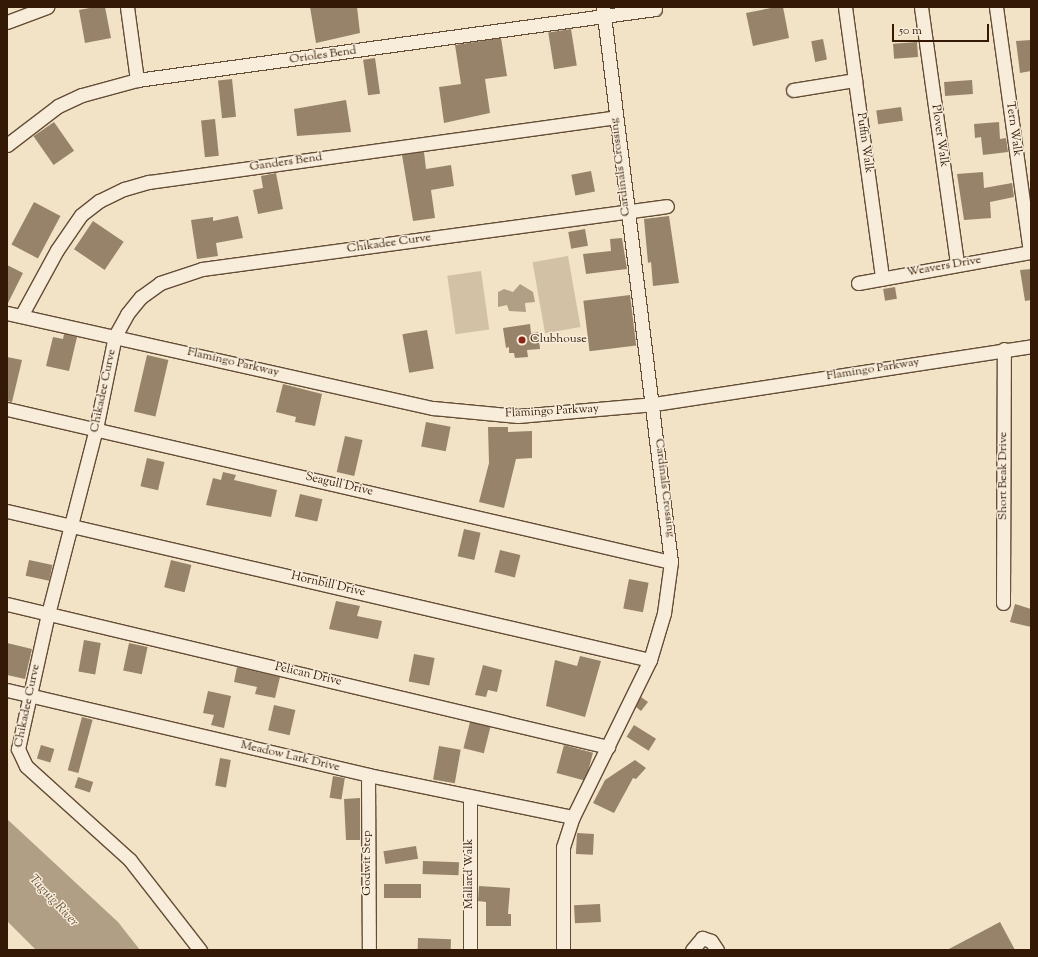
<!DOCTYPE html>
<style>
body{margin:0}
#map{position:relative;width:1038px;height:957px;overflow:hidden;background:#f2e3c6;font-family:"Sorts Mill Goudy",serif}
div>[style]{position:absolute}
.green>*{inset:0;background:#d2c1a5;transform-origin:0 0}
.water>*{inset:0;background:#b19f85}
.building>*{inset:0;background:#97836a;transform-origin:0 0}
.roads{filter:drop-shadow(1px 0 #644c36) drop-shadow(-1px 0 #644c36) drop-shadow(0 1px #644c36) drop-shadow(0 -1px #644c36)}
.street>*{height:13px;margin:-6.5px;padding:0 6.5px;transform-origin:6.5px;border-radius:6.5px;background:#f7edda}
.dots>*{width:11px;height:11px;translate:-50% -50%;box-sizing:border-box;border:2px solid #f7edda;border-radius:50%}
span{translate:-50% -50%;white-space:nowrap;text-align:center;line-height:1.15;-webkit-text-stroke:3px #f7edda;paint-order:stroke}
.street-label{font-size:12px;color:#341a06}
.poi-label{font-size:12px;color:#341a06}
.left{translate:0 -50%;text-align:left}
.water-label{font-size:13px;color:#664f39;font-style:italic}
.frame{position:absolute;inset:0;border:8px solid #341a06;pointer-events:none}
.scale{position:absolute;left:892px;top:24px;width:97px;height:18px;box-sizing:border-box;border:2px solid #341a06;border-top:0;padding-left:5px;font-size:12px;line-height:14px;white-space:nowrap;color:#341a06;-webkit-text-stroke:3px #f7edda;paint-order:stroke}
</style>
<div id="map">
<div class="green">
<i style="left:568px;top:256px;width:72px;height:36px;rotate:80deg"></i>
<i style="left:481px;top:271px;width:59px;height:34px;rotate:82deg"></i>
</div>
<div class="water">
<i style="clip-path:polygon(520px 284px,533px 292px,535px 302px,525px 303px,526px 312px,509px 311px,507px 305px,498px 307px,498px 292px,504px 289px,513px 292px)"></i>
<i style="clip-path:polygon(7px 819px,118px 922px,140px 950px,36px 950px,7px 921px)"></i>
</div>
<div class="building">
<i style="clip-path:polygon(95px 7px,105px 7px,111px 38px,85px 43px,79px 10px)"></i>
<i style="clip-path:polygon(310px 7px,357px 7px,360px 33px,316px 43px)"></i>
<i style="clip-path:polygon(776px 7px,783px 7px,789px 38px,753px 46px,746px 13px)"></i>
<i style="left:571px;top:29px;width:37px;height:23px;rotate:81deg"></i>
<i style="clip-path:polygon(501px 38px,507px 76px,485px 79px,490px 113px,444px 123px,439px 87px,461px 84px,455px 45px)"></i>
<i style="left:823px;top:39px;width:21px;height:12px;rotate:79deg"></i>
<i style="clip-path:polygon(1031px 40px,1031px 71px,1020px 73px,1016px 41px)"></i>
<i style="left:917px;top:42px;width:15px;height:24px;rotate:86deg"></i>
<i style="left:375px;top:58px;width:36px;height:12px;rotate:82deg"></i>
<i style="left:232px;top:79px;width:38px;height:14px;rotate:84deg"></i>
<i style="left:972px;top:80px;width:14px;height:28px;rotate:86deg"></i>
<i style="clip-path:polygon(346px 100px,351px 132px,297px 136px,294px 109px)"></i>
<i style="left:901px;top:107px;width:14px;height:25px;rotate:82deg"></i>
<i style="left:215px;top:119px;width:37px;height:14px;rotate:84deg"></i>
<i style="left:54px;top:122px;width:35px;height:25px;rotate:55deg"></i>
<i style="clip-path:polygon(999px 122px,1000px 139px,1006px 138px,1008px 152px,983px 155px,981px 137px,975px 138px,974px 124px)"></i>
<i style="clip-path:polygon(424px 152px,426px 169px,451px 165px,454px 186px,431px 190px,435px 218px,413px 221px,402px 155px)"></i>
<i style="left:591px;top:171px;width:21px;height:20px;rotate:79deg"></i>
<i style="clip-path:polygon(983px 172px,984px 188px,1012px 183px,1014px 197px,990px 202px,991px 218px,964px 220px,957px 174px)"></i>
<i style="clip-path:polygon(276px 173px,283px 209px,258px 214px,253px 190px,263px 188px,261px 176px)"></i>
<i style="left:34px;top:202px;width:30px;height:48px;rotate:28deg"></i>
<i style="clip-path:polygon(238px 216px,243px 238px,216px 243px,218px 256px,197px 259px,191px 220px,213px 217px,213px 221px)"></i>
<i style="clip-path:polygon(669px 216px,679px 283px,653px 286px,651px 262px,648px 263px,644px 219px)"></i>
<i style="left:93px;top:221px;width:37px;height:34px;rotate:34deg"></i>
<i style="left:585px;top:229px;width:17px;height:17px;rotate:80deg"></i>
<i style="clip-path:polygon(622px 238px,627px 269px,586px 274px,583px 254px,611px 251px,610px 239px)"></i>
<i style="clip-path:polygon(7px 265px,23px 273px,7px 305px)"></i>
<i style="clip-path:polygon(1031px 269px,1031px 300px,1025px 301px,1020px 270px)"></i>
<i style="left:895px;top:287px;width:12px;height:12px;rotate:81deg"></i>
<i style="left:630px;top:295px;width:51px;height:47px;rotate:83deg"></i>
<i style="clip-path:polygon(530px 324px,531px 333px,538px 332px,540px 349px,527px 350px,528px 357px,515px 358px,514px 353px,509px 353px,509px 347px,506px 348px,503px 328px)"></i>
<i style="left:427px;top:330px;width:39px;height:25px;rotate:80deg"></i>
<i style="clip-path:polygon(64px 334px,77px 337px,69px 371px,46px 366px,53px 337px,63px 339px)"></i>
<i style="left:147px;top:355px;width:22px;height:58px;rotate:13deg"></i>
<i style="clip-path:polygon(7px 357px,22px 360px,12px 402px,7px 401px)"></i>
<i style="clip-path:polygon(283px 384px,322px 394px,315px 426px,295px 422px,296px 417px,276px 412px)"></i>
<i style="left:426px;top:422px;width:25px;height:25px;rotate:11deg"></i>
<i style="clip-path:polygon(488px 427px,508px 427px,508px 432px,532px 431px,532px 458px,516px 459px,504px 508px,479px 502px,489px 463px)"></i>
<i style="left:345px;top:436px;width:18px;height:37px;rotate:13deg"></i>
<i style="left:147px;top:458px;width:18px;height:29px;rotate:13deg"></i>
<i style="clip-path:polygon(223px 472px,236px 475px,234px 480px,277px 490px,271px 517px,206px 505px,213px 478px,221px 480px)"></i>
<i style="left:300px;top:494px;width:23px;height:23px;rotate:13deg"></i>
<i style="left:464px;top:529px;width:17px;height:28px;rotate:13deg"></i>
<i style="left:500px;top:550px;width:21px;height:23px;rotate:14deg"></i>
<i style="left:29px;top:560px;width:24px;height:16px;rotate:12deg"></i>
<i style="left:171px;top:560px;width:21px;height:28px;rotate:14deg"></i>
<i style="left:629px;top:579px;width:20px;height:30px;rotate:11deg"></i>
<i style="clip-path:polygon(336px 601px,360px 606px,357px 616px,382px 621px,378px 639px,329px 629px)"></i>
<i style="clip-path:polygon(1015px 604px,1031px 609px,1031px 627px,1010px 622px)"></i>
<i style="left:84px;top:640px;width:17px;height:32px;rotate:10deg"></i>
<i style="clip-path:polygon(7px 643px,32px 649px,25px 679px,7px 675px)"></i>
<i style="left:129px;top:643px;width:19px;height:28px;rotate:12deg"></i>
<i style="left:414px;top:654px;width:21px;height:28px;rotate:11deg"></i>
<i style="clip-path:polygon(580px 656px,601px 661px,585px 717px,546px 706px,555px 660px,577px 666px)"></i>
<i style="clip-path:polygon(483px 665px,502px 670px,497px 692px,488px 690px,486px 697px,475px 695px)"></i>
<i style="clip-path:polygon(237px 667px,280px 677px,275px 698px,255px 694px,257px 687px,234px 682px)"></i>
<i style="clip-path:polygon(208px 691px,231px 696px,224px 728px,211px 725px,214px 715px,203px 713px)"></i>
<i style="clip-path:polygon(641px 697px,648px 702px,641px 711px,636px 707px)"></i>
<i style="left:274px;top:705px;width:22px;height:26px;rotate:13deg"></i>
<i style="left:82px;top:717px;width:11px;height:55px;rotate:15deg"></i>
<i style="left:470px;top:722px;width:21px;height:27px;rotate:14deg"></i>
<i style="left:634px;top:725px;width:26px;height:14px;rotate:32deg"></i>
<i style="left:41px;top:745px;width:14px;height:14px;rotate:17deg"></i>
<i style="left:564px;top:745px;width:30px;height:29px;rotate:15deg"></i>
<i style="left:439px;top:746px;width:22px;height:34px;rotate:10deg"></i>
<i style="left:220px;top:758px;width:11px;height:28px;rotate:10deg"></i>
<i style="clip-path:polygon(635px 760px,646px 768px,636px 779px,633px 778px,614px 813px,593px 803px,605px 780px)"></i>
<i style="left:333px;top:776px;width:12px;height:22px;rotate:9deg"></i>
<i style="left:78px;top:777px;width:16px;height:11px;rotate:18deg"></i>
<i style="clip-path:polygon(360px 798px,360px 840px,346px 840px,344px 799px)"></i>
<i style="left:577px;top:833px;width:17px;height:21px;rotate:3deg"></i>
<i style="left:416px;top:846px;width:13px;height:33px;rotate:81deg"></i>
<i style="left:423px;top:861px;width:36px;height:13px;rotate:2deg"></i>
<i style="left:384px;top:884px;width:37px;height:14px"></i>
<i style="clip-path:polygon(479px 886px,510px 888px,508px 914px,511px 914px,511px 926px,486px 926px,486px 902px,478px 901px)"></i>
<i style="left:600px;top:904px;width:18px;height:26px;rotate:87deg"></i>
<i style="clip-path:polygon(1000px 922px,1015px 950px,947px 950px)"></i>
<i style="left:418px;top:938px;width:33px;height:12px;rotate:2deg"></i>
</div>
<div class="roads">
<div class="street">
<i style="left:127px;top:7px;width:74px;rotate:82.2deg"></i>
<i style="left:845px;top:7px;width:274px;rotate:82.2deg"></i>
<i style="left:921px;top:7px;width:260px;rotate:82deg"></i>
<i style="left:996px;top:7px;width:247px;rotate:82.1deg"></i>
<i style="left:7px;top:22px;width:43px;rotate:-20.6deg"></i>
<i style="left:793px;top:90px;width:63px;rotate:-9.2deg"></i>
<i style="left:7px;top:145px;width:64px;rotate:-37.4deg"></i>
<i style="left:58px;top:106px;width:26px;rotate:-25deg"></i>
<i style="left:82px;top:95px;width:57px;rotate:-15.3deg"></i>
<i style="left:137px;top:80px;width:523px;rotate:-7.8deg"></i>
<i style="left:858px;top:283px;width:176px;rotate:-10.2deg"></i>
<i style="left:7px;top:313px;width:436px;rotate:12.6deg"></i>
<i style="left:433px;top:408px;width:85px;rotate:5.4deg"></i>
<i style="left:518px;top:416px;width:137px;rotate:-5deg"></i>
<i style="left:654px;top:404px;width:381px;rotate:-8.7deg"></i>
<i style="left:21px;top:316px;width:75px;rotate:-61.4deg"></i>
<i style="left:57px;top:250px;width:42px;rotate:-55.6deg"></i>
<i style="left:81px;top:215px;width:23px;rotate:-38deg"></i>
<i style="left:99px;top:201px;width:28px;rotate:-26deg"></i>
<i style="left:124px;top:189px;width:26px;rotate:-16deg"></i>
<i style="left:149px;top:182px;width:471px;rotate:-7.9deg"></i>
<i style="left:7px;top:409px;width:681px;rotate:12.98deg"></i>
<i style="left:7px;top:511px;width:660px;rotate:13.05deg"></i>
<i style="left:1003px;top:603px;width:254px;rotate:-89.8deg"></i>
<i style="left:7px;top:604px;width:618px;rotate:13.38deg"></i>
<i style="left:7px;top:690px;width:371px;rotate:13.2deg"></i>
<i style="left:368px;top:775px;width:209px;rotate:11.6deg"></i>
<i style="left:368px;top:775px;width:175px;rotate:89.7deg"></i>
<i style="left:200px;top:950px;width:114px;rotate:-127.9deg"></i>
<i style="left:130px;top:860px;width:140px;rotate:-137.9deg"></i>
<i style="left:26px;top:766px;width:19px;rotate:-115deg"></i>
<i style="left:18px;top:749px;width:138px;rotate:-77.5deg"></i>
<i style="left:48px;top:614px;width:191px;rotate:-75.5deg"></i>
<i style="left:96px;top:429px;width:95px;rotate:-78.5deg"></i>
<i style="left:115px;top:336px;width:25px;rotate:-61deg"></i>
<i style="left:127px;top:314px;width:22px;rotate:-51deg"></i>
<i style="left:141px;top:297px;width:24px;rotate:-36deg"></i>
<i style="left:160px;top:283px;width:44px;rotate:-18.4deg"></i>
<i style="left:202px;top:269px;width:469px;rotate:-7.7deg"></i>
<i style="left:470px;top:950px;width:152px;rotate:-90deg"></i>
<i style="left:563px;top:950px;width:103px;rotate:-90deg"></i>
<i style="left:563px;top:847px;width:32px;rotate:-72deg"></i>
<i style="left:573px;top:817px;width:175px;rotate:-63.9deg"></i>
<i style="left:650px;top:660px;width:49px;rotate:-73.4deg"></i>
<i style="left:664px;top:613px;width:51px;rotate:-82.2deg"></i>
<i style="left:671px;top:562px;width:559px;rotate:-96.99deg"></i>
<i style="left:692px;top:950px;width:16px;rotate:-50deg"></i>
<i style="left:702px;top:938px;width:9px;rotate:18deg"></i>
<i style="left:711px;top:941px;width:11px;rotate:56deg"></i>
</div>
</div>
<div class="dots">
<i style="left:522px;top:340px;background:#8f2418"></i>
</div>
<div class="street-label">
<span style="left:323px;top:56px;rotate:-8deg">Orioles Bend</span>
<span style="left:1013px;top:129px;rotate:82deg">Tern Walk</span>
<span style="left:939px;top:136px;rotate:82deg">Plover Walk</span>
<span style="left:864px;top:143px;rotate:82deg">Puffin Walk</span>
<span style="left:286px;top:163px;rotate:-8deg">Ganders Bend</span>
<span style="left:621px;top:167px;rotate:-97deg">Cardinals Crossing</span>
<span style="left:389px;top:244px;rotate:-8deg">Chikadee Curve</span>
<span style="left:944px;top:267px;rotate:-10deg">Weavers Drive</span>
<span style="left:233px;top:363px;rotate:13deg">Flamingo Parkway</span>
<span style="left:873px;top:370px;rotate:-9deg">Flamingo Parkway</span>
<span style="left:104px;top:391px;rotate:-78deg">Chikadee Curve</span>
<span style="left:552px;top:412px;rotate:-3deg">Flamingo Parkway</span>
<span style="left:1004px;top:476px;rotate:-90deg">Short Beak Drive</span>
<span style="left:339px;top:485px;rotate:13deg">Seagull Drive</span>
<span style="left:664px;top:488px;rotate:83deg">Cardinals Crossing</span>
<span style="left:328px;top:585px;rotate:13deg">Hornbill Drive</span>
<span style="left:308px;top:675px;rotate:13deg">Pelican Drive</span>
<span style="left:28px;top:706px;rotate:-78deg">Chikadee Curve</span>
<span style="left:290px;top:757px;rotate:13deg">Meadow Lark Drive</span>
<span style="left:368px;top:863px;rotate:-90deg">Godwit Step</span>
<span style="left:470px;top:874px;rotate:-90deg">Mallard Walk</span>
</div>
<div class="poi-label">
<span class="left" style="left:530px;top:340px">Clubhouse</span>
</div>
<div class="water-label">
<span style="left:53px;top:901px;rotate:47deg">Taguig River</span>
</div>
<div class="frame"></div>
<div class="scale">50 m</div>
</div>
